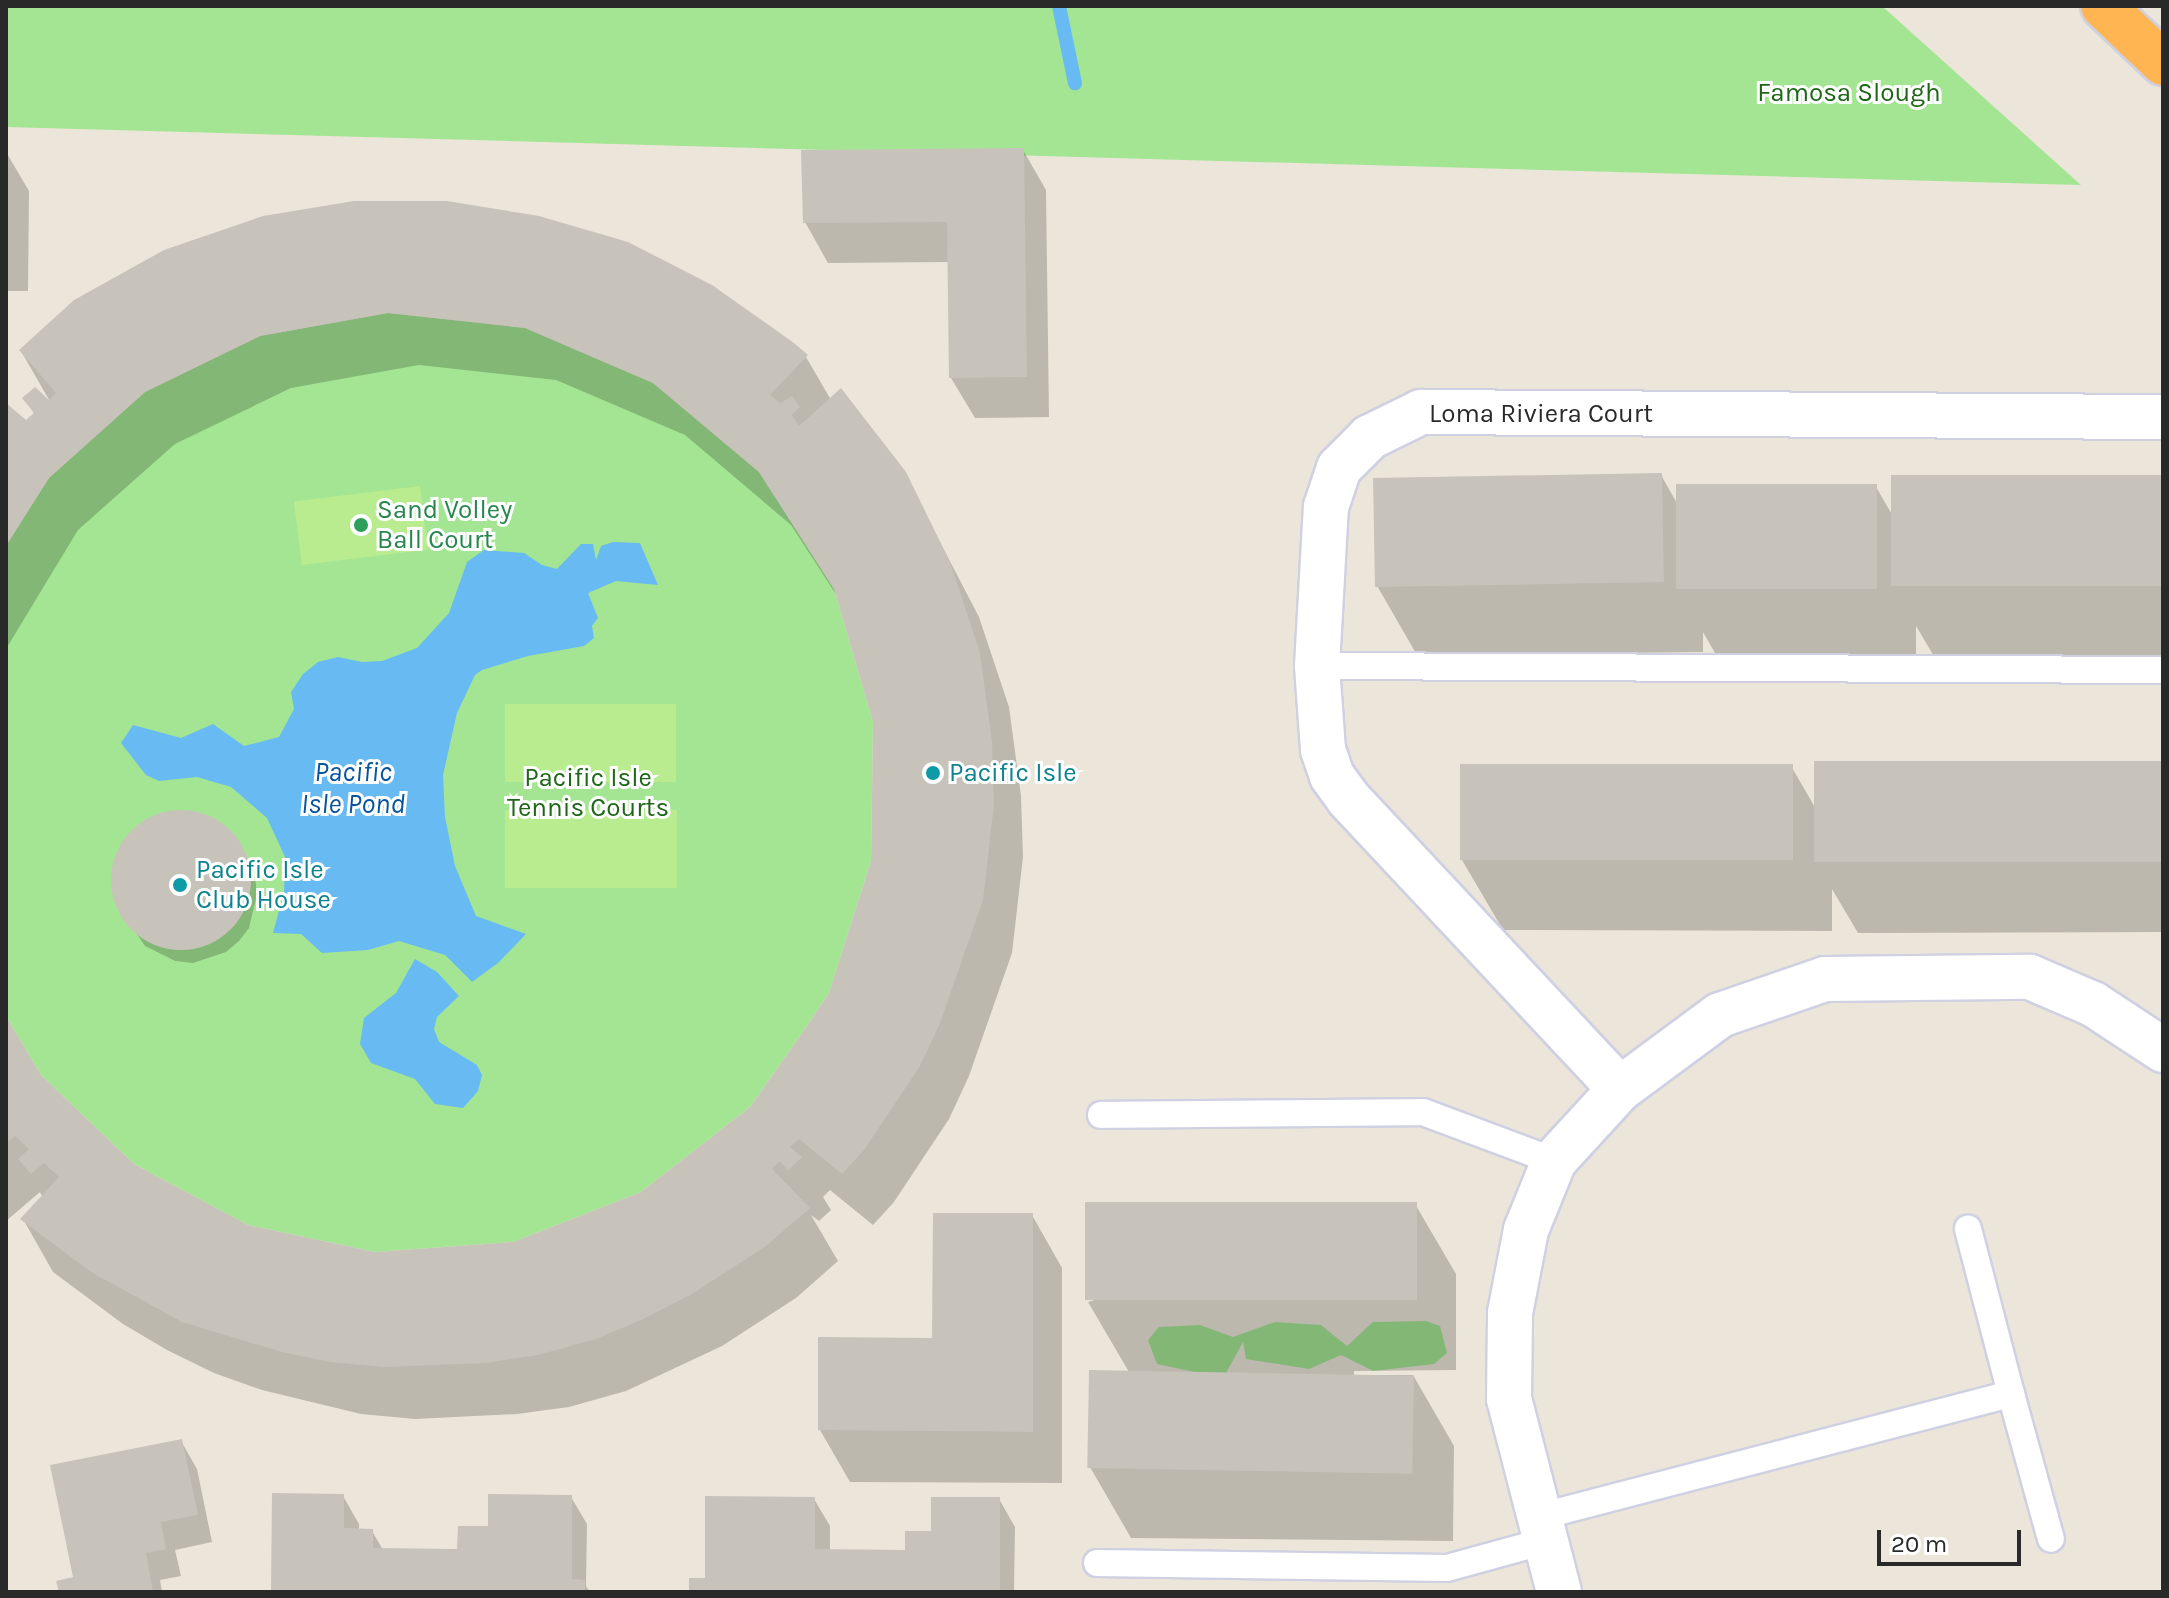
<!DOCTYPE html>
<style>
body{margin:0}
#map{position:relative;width:2169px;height:1598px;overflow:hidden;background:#ece6da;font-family:Karla,sans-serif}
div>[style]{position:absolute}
.green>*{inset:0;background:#a4e594}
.pitch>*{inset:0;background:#b8ec8f;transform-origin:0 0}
.water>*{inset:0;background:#68baf2}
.shadow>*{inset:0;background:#0003}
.stream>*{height:14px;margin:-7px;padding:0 7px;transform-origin:7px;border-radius:7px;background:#68baf2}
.building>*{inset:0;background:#c7c3ba;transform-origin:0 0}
.round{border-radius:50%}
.roads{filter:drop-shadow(2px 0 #cfd0e2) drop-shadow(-2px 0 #cfd0e2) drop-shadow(0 2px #cfd0e2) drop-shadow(0 -2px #cfd0e2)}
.service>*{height:26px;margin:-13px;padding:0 13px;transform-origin:13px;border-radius:13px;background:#fff}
.minor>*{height:44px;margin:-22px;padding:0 22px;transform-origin:22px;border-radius:22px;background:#fff}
.tertiary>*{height:44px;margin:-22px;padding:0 22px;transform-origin:22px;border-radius:22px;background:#fff}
.motorway>*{height:44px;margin:-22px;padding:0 22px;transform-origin:22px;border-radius:22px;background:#ffb552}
.dots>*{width:22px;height:22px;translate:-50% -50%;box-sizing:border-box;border:4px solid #fff;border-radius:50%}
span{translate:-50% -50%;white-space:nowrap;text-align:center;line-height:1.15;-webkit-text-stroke:6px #fff;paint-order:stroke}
.park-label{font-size:26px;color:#1d6717}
.street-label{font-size:26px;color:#292929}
.leisure-label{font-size:26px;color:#27864d}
.left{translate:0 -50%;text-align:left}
.culture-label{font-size:26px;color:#0d838f}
.water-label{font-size:28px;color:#09559d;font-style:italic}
.frame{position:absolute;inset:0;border:8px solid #292929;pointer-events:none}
.scale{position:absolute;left:1877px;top:1530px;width:144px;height:36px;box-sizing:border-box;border:4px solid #292929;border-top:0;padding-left:10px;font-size:24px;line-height:28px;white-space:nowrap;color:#292929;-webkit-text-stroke:6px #fff;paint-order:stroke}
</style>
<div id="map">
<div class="green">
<i style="clip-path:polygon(6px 6px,1882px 6px,2081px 185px,6px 127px)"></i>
<i style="clip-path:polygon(388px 313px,525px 328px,653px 383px,759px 472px,834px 589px,873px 722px,871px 861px,829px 993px,798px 1039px,750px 1107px,641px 1192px,513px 1242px,375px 1252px,248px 1225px,134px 1164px,41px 1075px,6px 1016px,6px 545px,49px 478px,145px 392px,260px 336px)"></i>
<i style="clip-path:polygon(1426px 1321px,1440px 1326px,1447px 1353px,1434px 1364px,1373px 1371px,1341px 1355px,1309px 1369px,1246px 1359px,1243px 1342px,1225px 1375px,1208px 1375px,1157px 1364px,1148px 1340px,1159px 1327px,1200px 1325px,1233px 1337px,1275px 1322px,1321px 1325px,1347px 1346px,1373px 1322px)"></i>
</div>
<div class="pitch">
<i style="left:420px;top:486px;width:64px;height:127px;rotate:83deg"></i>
<i style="left:505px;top:704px;width:171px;height:78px"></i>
<i style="left:505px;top:810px;width:172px;height:78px"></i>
</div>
<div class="water">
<i style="clip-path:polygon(613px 542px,640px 543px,658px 585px,616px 581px,588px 593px,598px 618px,592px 626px,594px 638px,584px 646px,528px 656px,482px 670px,475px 675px,457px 713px,443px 775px,445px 817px,455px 866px,476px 916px,526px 934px,498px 963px,472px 982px,445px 955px,399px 941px,368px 950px,322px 953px,301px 934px,273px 933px,284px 892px,285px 857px,267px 818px,231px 787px,197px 777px,159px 781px,146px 775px,121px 743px,133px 725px,181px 738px,213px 724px,244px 746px,279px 737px,294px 709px,291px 692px,303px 674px,318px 662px,338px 657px,362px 662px,382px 661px,417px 648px,449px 613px,467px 562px,484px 550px,524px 553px,542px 565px,557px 569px,581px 544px,593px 544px,596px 560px,601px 546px)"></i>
<i style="clip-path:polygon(415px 959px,437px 972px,459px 996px,437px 1017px,434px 1029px,439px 1042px,477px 1065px,482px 1075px,478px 1091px,463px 1108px,435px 1104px,415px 1079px,371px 1063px,360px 1044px,364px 1018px,396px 993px)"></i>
</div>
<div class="shadow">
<i style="clip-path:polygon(1023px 150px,1046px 190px,1049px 417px,975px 418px,951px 378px,950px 262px,828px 263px,805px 222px)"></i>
<i style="clip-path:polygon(6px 152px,29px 191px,28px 291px,6px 291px)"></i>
<i style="clip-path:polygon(165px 252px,806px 357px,831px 400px,904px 473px,979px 617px,1009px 707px,1021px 796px,1023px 857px,1012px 953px,969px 1076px,949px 1119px,894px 1202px,873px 1225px,830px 1190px,823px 1197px,831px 1210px,819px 1221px,811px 1215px,838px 1261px,796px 1298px,722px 1346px,626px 1391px,569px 1407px,517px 1414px,415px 1419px,361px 1414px,262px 1390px,214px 1373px,167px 1350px,123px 1324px,53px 1272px,23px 1219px,43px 1198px,40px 1192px,6px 1221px,6px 1020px,39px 1076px,133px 1166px,247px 1227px,375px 1254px,513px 1244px,642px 1194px,751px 1108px,831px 993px,873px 861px,875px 722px,839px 599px,791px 525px,685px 435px,556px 380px,419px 365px,291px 388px,175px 444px,78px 530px,6px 649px,6px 405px,25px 423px,35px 415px,25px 398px,52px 405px,21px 351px)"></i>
<i style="clip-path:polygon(1661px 475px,1678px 505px,1876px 487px,1894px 518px,2163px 477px,2163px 656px,1935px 658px,1916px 626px,1916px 660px,1719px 660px,1703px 632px,1703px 652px,1417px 655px,1376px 584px)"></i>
<i style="clip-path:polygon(2163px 763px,2163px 932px,1858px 933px,1832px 889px,1832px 931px,1503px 930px,1462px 860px,1791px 766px,1816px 809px)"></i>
<i style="clip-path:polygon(188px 813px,203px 816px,229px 833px,255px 877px,257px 894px,249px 928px,239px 941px,226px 952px,193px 963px,175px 961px,145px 946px,117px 905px,113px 890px,116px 860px,131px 833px,157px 817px)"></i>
<i style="clip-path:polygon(1415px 1204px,1456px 1274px,1456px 1370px,1354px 1371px,1354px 1375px,1413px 1375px,1454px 1446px,1453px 1541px,1131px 1538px,1090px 1467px,1129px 1372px,1088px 1302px)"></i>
<i style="clip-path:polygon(1032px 1215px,1062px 1268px,1062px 1483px,850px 1482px,820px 1430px,934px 1340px)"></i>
<i style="clip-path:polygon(181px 1441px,197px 1469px,212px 1542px,175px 1550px,181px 1576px,160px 1580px,162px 1592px,61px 1592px,75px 1579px)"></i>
<i style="clip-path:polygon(343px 1496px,359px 1524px,359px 1531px,372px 1531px,383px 1550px,459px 1551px,490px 1528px,571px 1497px,587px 1524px,586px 1586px,590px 1592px,273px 1592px)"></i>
<i style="clip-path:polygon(814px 1499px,830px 1526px,830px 1551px,907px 1552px,933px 1533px,999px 1499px,1015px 1527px,1014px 1592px,691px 1592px)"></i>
</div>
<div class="stream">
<i style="left:1059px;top:6px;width:79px;rotate:78.3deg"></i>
</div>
<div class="building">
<i style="clip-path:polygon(1024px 148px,1027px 377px,949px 378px,947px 222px,803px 223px,801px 150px)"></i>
<i style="clip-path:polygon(354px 201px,447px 201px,539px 216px,628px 242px,712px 285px,794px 343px,808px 355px,770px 395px,780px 403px,792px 396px,800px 407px,792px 415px,799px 426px,841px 388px,906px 472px,950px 562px,980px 653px,992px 742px,994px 804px,983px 900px,940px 1023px,920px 1066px,864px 1150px,842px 1174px,799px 1139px,790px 1147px,802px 1157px,788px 1171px,780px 1161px,772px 1169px,810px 1208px,766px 1246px,692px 1294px,641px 1320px,596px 1339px,538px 1355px,486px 1363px,384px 1367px,330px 1362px,282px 1352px,182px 1322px,91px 1272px,20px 1219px,59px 1177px,44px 1163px,31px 1174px,18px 1159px,29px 1149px,15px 1136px,6px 1143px,6px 1016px,41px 1075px,134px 1164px,248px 1225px,375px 1252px,513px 1242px,641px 1192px,750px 1107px,798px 1039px,829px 993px,871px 861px,873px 722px,834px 589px,759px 472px,653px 383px,525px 328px,388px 313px,260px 336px,145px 392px,49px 478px,6px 546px,6px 403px,26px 420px,34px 413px,22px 398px,35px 387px,49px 400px,56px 393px,19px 350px,74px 300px,164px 250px,263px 216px)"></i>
<i style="left:1662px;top:473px;width:109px;height:289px;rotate:89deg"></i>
<i style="left:2163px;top:475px;width:111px;height:272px;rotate:90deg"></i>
<i style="left:1676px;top:484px;width:201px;height:105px"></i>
<i style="left:2163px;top:761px;width:101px;height:349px;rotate:90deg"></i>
<i style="left:1460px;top:764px;width:333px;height:96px"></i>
<i class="round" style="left:111px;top:810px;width:140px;height:140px"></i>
<i style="left:1417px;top:1202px;width:98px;height:332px;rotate:90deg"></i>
<i style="clip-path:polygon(933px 1213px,1033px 1213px,1033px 1432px,818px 1430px,818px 1337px,932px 1338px)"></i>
<i style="left:1089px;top:1370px;width:325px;height:98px;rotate:1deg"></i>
<i style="clip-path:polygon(182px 1439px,198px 1515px,161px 1522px,166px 1549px,146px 1553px,153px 1592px,59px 1592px,56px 1581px,73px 1577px,50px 1465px)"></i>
<i style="clip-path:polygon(272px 1493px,344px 1494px,344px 1528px,373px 1529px,373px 1548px,457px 1549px,458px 1526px,488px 1526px,488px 1494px,572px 1495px,572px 1579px,585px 1580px,585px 1592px,271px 1592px)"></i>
<i style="clip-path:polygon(705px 1496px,815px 1497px,815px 1549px,905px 1550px,905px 1531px,931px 1531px,931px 1497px,1000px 1497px,1000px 1592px,689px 1592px,689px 1578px,705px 1578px)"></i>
</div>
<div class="roads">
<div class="service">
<i style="left:1317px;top:666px;width:846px;rotate:0.27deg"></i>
<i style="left:1101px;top:1115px;width:322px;rotate:-0.5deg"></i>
<i style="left:1423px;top:1112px;width:140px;rotate:20.5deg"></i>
<i style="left:2011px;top:1394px;width:150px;rotate:74.6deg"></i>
<i style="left:1538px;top:1517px;width:489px;rotate:-14.6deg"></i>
<i style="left:2011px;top:1394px;width:171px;rotate:-104.6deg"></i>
<i style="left:1097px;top:1563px;width:350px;rotate:0.8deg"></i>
<i style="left:1447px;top:1568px;width:103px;rotate:-15.3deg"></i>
</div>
<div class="minor">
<i style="left:1620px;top:1089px;width:398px;rotate:-133.1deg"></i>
<i style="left:1348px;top:798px;width:27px;rotate:-126deg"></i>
<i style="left:1332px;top:776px;width:28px;rotate:-109deg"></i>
<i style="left:1323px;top:750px;width:84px;rotate:-94.1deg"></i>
<i style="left:1317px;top:666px;width:159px;rotate:-86.8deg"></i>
<i style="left:1326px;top:507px;width:41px;rotate:-71.6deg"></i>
<i style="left:1339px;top:468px;width:44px;rotate:-45deg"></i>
<i style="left:1370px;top:437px;width:57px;rotate:-26.1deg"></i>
<i style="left:1421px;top:412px;width:742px;rotate:0.39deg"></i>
</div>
<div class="tertiary">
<i style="left:1559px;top:1592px;width:199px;rotate:-104.5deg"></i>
<i style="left:1509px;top:1399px;width:86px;rotate:-89.3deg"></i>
<i style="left:1510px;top:1313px;width:85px;rotate:-79.1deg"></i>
<i style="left:1526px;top:1230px;width:74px;rotate:-67.9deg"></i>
<i style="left:1554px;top:1161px;width:98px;rotate:-47.5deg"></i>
<i style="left:1620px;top:1089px;width:124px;rotate:-36.5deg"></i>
<i style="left:1720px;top:1015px;width:111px;rotate:-18.9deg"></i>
<i style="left:1825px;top:979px;width:205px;rotate:-0.6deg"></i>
<i style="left:2030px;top:977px;width:69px;rotate:23.2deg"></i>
<i style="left:2093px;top:1004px;width:84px;rotate:33.3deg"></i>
</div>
<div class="motorway">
<i style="left:2103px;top:6px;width:83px;rotate:43.5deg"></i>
</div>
</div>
<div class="dots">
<i style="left:361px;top:525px;background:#2e9e5b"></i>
<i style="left:933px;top:773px;background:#0f9aa8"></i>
<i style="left:180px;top:885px;background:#0f9aa8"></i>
</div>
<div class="park-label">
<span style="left:1849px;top:93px">Famosa Slough</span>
<span style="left:588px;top:793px">Pacific Isle<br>Tennis Courts</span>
</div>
<div class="street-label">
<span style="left:1541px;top:414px">Loma Riviera Court</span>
</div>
<div class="leisure-label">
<span class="left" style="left:377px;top:525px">Sand Volley<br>Ball Court</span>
</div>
<div class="culture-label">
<span class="left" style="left:949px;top:773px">Pacific Isle</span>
<span class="left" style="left:196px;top:885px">Pacific Isle<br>Club House</span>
</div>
<div class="water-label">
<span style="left:353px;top:788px">Pacific<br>Isle Pond</span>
</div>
<div class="frame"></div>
<div class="scale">20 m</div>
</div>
